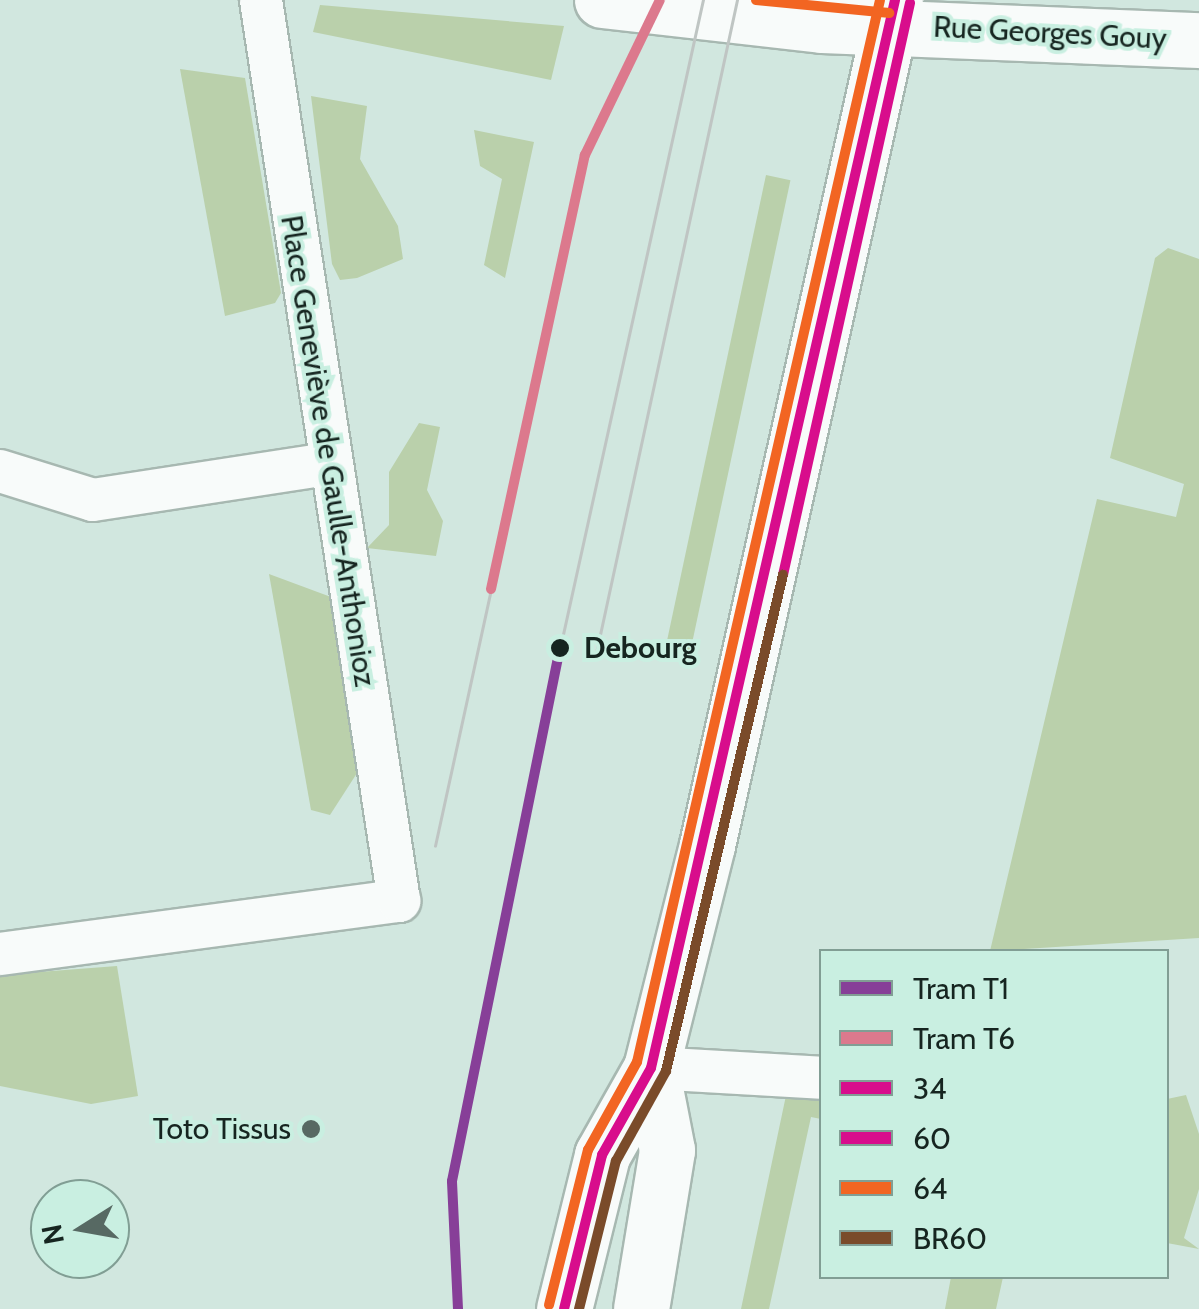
<!DOCTYPE html>
<meta charset="utf-8">
<style>
body{margin:0}
#map{position:relative;width:1199px;height:1309px;overflow:hidden;background:#d1e7df;font-family:Cabin,sans-serif}
div>[style]{position:absolute}
.green>*{inset:0;background:#bad0ab;transform-origin:0 0}
.roads{filter:drop-shadow(2px 0 #a7b8b1) drop-shadow(-2px 0 #a7b8b1) drop-shadow(0 2px #a7b8b1) drop-shadow(0 -2px #a7b8b1)}
.lane>*{height:42px;margin:-21px;padding:0 21px;transform-origin:21px;border-radius:21px;background:#f8fbfa}
.street>*{height:55px;margin:-27.5px;padding:0 27.5px;transform-origin:27.5px;border-radius:27.5px;background:#f8fbfa}
.secondary>*{height:55px;margin:-27.5px;padding:0 27.5px;transform-origin:27.5px;border-radius:27.5px;background:#f8fbfa}
.tram>*{height:2.5px;margin:-1.25px;padding:0 1.25px;transform-origin:1.25px;border-radius:1.25px;background:#bfc5c3}
.bus-1>*{height:10px;margin:-5px;padding:0 5px;transform-origin:5px;border-radius:5px;background:#d80d8c}
.bus-2>*{height:10px;margin:-5px;padding:0 5px;transform-origin:5px;border-radius:5px;background:#d80d8c}
.bus-3>*{height:10px;margin:-5px;padding:0 5px;transform-origin:5px;border-radius:5px;background:#f26522}
.bus-4>*{height:10px;margin:-5px;padding:0 5px;transform-origin:5px;border-radius:5px;background:#7a4b2a}
.tram-1>*{height:10px;margin:-5px;padding:0 5px;transform-origin:5px;border-radius:5px;background:#873f98}
.tram-2>*{height:10px;margin:-5px;padding:0 5px;transform-origin:5px;border-radius:5px;background:#dc798d}
.dots>*{width:28px;height:28px;translate:-50% -50%;box-sizing:border-box;border:5px solid #c9efe1;border-radius:50%}
span{translate:-50% -50%;white-space:nowrap;text-align:center;line-height:1.15;-webkit-text-stroke:8px #c9efe1;paint-order:stroke}
.street-label{font-size:30px;color:#162520}
.stop-label{font-size:30px;color:#162520;font-weight:700}
.left{translate:0 -50%;text-align:left}
.poi-label{font-size:30px;color:#162520}
.right{translate:-100% -50%;text-align:right}
.legend{position:absolute;left:819px;top:949px;width:350px;height:330px;box-sizing:border-box;background:#c9efe1;border:2px solid #819e94;margin:0;padding:12px 18px;list-style:none;font-size:30px;color:#162520}
.legend li{display:flex;align-items:center;gap:20px;height:50px}
.legend b{width:50px;border:2px solid #819e94}
.north{position:absolute;left:30px;top:1179px;width:100px;height:100px;box-sizing:border-box;background:#c9efe1;border:2px solid #819e94;border-radius:50%;rotate:259deg;font-size:28px;font-weight:700;line-height:40px;text-align:center;color:#162520}
.north::after{content:'';display:block;margin:auto;width:35px;height:45px;background:#576963;clip-path:polygon(50% 0,100% 100%,50% 72%,0 100%)}
</style>
<div id="map">
<div class="green">
<i style="clip-path:polygon(320px 5px,564px 26px,551px 80px,313px 32px)"></i>
<i style="clip-path:polygon(180px 69px,245px 78px,281px 293px,275px 303px,225px 316px)"></i>
<i style="clip-path:polygon(311px 96px,367px 106px,360px 159px,398px 226px,403px 259px,357px 278px,340px 280px,332px 264px)"></i>
<i style="clip-path:polygon(474px 130px,534px 142px,505px 278px,484px 265px,502px 179px,480px 166px)"></i>
<i style="left:766px;top:175px;width:25px;height:493px;rotate:12deg"></i>
<i style="clip-path:polygon(1168px 248px,1199px 259px,1199px 938px,990px 951px,1097px 499px,1176px 517px,1184px 484px,1110px 458px,1155px 258px)"></i>
<i style="clip-path:polygon(419px 423px,440px 427px,427px 490px,443px 521px,436px 556px,367px 548px,389px 525px,389px 472px)"></i>
<i style="clip-path:polygon(269px 574px,331px 597px,359px 770px,330px 815px,311px 810px)"></i>
<i style="clip-path:polygon(117px 966px,138px 1096px,91px 1104px,0 1086px,0 975px)"></i>
<i style="clip-path:polygon(788px 1086px,821px 1092px,821px 1119px,811px 1117px,769px 1309px,741px 1309px)"></i>
<i style="clip-path:polygon(1186px 1095px,1199px 1134px,1199px 1189px,1184px 1238px,1199px 1249px,1167px 1243px,1167px 1099px)"></i>
<i style="clip-path:polygon(951px 1277px,1003px 1277px,996px 1309px,945px 1309px)"></i>
</div>
<div class="roads">
<div class="lane">
<i style="left:0;top:471px;width:97px;rotate:17.3deg"></i>
<i style="left:93px;top:500px;width:239px;rotate:-8.7deg"></i>
<i style="left:0;top:954px;width:403px;rotate:-7.6deg"></i>
<i style="left:399px;top:901px;width:912px;rotate:-98.71deg"></i>
<i style="left:651px;top:1068px;width:171px;rotate:3.3deg"></i>
</div>
<div class="street">
<i style="left:602px;top:0;width:221px;rotate:6.5deg"></i>
<i style="left:822px;top:25px;width:377px;rotate:2.3deg"></i>
</div>
<div class="secondary">
<i style="left:564px;top:1309px;width:159px;rotate:-76.1deg"></i>
<i style="left:602px;top:1155px;width:100px;rotate:-60.6deg"></i>
<i style="left:651px;top:1068px;width:230px;rotate:-75.9deg"></i>
<i style="left:707px;top:845px;width:866px;rotate:-77.46deg"></i>
<i style="left:641px;top:1309px;width:161px;rotate:-80.7deg"></i>
<i style="left:667px;top:1150px;width:84px;rotate:-101deg"></i>
</div>
</div>
<div class="tram">
<i style="left:560px;top:648px;width:664px;rotate:-77.56deg"></i>
<i style="left:595px;top:658px;width:673px;rotate:-77.82deg"></i>
<i style="left:435px;top:846px;width:263px;rotate:-77.7deg"></i>
</div>
<div class="bus-1">
<i style="left:564px;top:1309px;width:159px;rotate:-76.1deg"></i>
<i style="left:602px;top:1155px;width:100px;rotate:-60.6deg"></i>
<i style="left:651px;top:1068px;width:1096px;rotate:-77.13deg"></i>
</div>
<div class="bus-2">
<i style="left:783px;top:575px;width:586px;rotate:-77.48deg"></i>
</div>
<div class="bus-3">
<i style="left:756px;top:0;width:134px;rotate:5.6deg"></i>
<i style="left:549px;top:1305px;width:160px;rotate:-75.9deg"></i>
<i style="left:588px;top:1150px;width:101px;rotate:-60.9deg"></i>
<i style="left:637px;top:1062px;width:1089px;rotate:-77.11deg"></i>
</div>
<div class="bus-4">
<i style="left:579px;top:1309px;width:153px;rotate:-76deg"></i>
<i style="left:616px;top:1161px;width:103px;rotate:-60.9deg"></i>
<i style="left:666px;top:1071px;width:510px;rotate:-76.73deg"></i>
</div>
<div class="tram-1">
<i style="left:458px;top:1309px;width:128px;rotate:-92.7deg"></i>
<i style="left:452px;top:1181px;width:544px;rotate:-78.55deg"></i>
</div>
<div class="tram-2">
<i style="left:491px;top:589px;width:444px;rotate:-77.8deg"></i>
<i style="left:585px;top:155px;width:172px;rotate:-64.2deg"></i>
</div>
<div class="dots">
<i style="left:560px;top:648px;background:#162520"></i>
<i style="left:311px;top:1129px;background:#576963"></i>
</div>
<div class="street-label">
<span style="left:1050px;top:33px;rotate:3deg">Rue Georges Gouy</span>
<span style="left:328px;top:451px;rotate:81deg">Place Geneviève de Gaulle-Anthonioz</span>
</div>
<div class="stop-label">
<span class="left" style="left:584px;top:648px">Debourg</span>
</div>
<div class="poi-label">
<span class="right" style="left:291px;top:1129px">Toto Tissus</span>
</div>
<ul class="legend">
<li><b style="height:12px;background:#873f98"></b>Tram T1</li>
<li><b style="height:12px;background:#dc798d"></b>Tram T6</li>
<li><b style="height:12px;background:#d80d8c"></b>34</li>
<li><b style="height:12px;background:#d80d8c"></b>60</li>
<li><b style="height:12px;background:#f26522"></b>64</li>
<li><b style="height:12px;background:#7a4b2a"></b>BR60</li>
</ul>
<div class="north">N</div>
</div>
